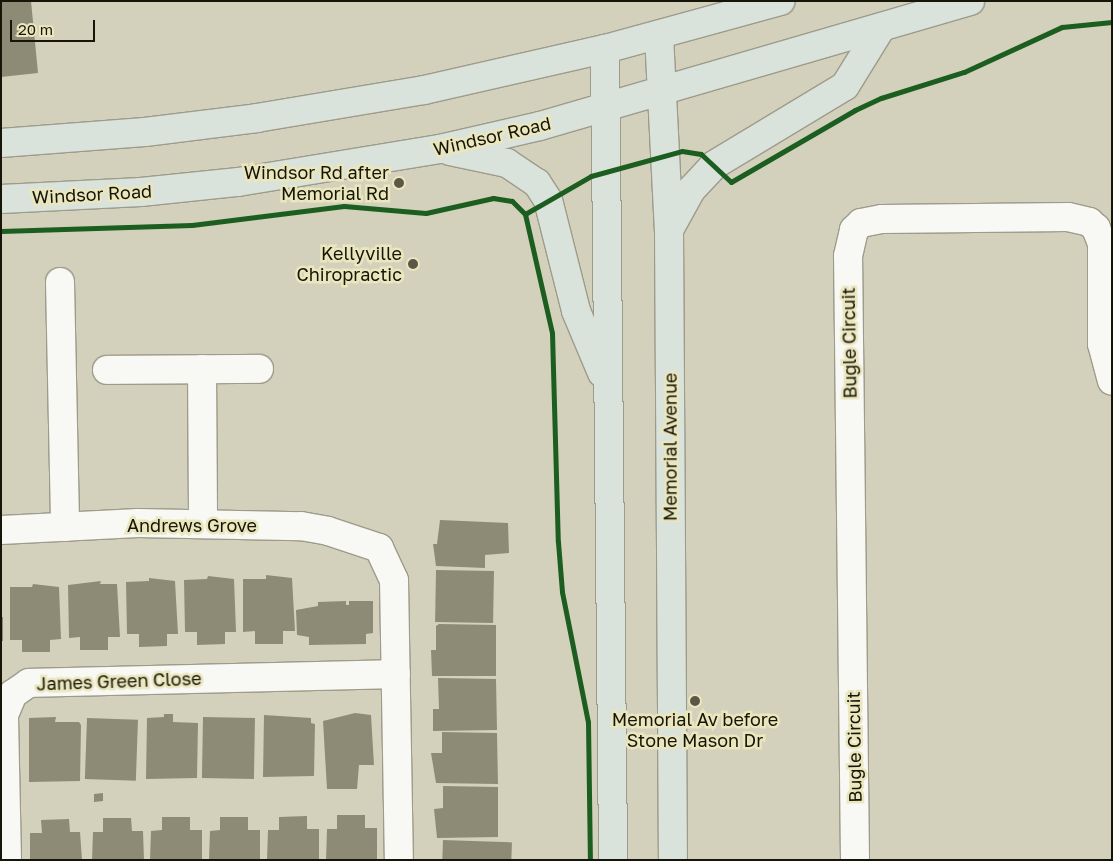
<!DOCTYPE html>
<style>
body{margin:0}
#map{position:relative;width:1113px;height:861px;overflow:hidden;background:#d3d1bb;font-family:"Golos Text",sans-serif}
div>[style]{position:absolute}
.building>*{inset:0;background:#8d8b76;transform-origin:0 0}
.roads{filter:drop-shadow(1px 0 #9d9b8a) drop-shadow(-1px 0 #9d9b8a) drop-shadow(0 1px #9d9b8a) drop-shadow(0 -1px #9d9b8a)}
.minor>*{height:28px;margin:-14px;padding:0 14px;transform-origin:14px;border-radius:14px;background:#f8f8f5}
.major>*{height:28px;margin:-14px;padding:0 14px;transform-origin:14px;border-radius:14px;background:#d9e2db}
.cycleway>*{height:5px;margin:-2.5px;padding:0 2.5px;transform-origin:2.5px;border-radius:2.5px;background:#1b5e20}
.dots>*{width:14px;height:14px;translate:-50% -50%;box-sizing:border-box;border:2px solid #eae6be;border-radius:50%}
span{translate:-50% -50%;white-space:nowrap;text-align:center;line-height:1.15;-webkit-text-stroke:5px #eae6be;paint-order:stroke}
.street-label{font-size:18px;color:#171507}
.poi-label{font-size:18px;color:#171507}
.right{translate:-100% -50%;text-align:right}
.frame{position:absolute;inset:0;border:2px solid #171507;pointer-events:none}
.scale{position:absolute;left:10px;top:20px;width:85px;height:22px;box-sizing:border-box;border:2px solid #171507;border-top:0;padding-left:6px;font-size:15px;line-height:18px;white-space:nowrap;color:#171507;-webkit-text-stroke:4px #eae6be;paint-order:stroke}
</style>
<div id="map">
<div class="building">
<i style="clip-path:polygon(1px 1px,31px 1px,38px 73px,1px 77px)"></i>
<i style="clip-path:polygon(440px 520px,508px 523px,509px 553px,485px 555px,485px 568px,436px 566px,433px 544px,437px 544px)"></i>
<i style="left:436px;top:570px;width:58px;height:52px;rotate:1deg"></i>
<i style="clip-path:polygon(266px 575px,292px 578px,295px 631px,283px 631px,283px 644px,255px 644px,255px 631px,243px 632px,243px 579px,266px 579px)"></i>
<i style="clip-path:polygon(208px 576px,234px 579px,236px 632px,225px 632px,225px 644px,197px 645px,197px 632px,185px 632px,184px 580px,207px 579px)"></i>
<i style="clip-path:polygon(149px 578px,175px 581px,178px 634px,167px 634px,167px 646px,139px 647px,139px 634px,127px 634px,126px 582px,149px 581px)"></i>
<i style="clip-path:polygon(101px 581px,100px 584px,117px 584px,120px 637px,108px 637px,108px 650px,80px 650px,80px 637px,69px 638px,68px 585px)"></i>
<i style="clip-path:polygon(33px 584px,59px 587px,61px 639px,50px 640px,50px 652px,22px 652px,22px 640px,10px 640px,10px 587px,32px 587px)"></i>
<i style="clip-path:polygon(346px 601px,346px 605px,349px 605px,349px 601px,373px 601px,373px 633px,366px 634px,366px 644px,309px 645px,309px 637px,297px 635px,296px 610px,318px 606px,318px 602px)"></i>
<i style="left:1px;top:617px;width:2px;height:24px"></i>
<i style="clip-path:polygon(439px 624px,496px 625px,496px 676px,432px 676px,431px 650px,436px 650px,436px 626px)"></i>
<i style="clip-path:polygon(438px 678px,496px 679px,497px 730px,433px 731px,433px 709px,439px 709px)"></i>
<i style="clip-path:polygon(355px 713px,371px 715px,374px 765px,359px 765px,357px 789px,327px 789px,323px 721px)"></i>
<i style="clip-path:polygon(164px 714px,173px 714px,173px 722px,198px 723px,197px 778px,146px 779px,147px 718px,164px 717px)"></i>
<i style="clip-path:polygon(264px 715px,311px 718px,311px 723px,315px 724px,314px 776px,263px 777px)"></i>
<i style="clip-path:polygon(56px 717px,55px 722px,79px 722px,81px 725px,80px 781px,29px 782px,29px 718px)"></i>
<i style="left:203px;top:717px;width:52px;height:61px;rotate:1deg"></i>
<i style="left:87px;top:718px;width:51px;height:61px;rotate:2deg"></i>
<i style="clip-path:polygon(442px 732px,497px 733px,498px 784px,436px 783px,431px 753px,442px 753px)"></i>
<i style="clip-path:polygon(443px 786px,498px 787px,498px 837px,437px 838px,434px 809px,443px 808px)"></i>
<i style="clip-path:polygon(103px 793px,103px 801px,94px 802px,94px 794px)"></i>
<i style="clip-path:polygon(337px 815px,365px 815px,365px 828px,377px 828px,377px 860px,326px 860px,327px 829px,337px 829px)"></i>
<i style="clip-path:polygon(307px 816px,307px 829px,319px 829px,319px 860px,267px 860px,268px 830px,279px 830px,279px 817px)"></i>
<i style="clip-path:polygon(162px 817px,190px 817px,190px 830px,202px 830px,202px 860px,150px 860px,151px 831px,162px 830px)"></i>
<i style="clip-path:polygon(220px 817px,248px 817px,248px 830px,260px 830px,260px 860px,209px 860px,210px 831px,220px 830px)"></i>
<i style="clip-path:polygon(103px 818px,131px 818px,132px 831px,143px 831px,144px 860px,92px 860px,93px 832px,103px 832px)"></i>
<i style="clip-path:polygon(69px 819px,70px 832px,80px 832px,82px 860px,30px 860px,30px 833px,42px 833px,41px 820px)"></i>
<i style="left:443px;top:840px;width:69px;height:20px;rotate:2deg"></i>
</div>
<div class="roads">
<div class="minor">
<i style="left:60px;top:282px;width:245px;rotate:88.8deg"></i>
<i style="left:202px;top:369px;width:155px;rotate:89.6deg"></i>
<i style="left:107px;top:370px;width:152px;rotate:-0.4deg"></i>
<i style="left:1px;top:530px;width:137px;rotate:-2.9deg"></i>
<i style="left:138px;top:523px;width:163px;rotate:1.1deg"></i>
<i style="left:301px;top:526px;width:27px;rotate:10deg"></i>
<i style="left:328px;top:531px;width:54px;rotate:18.4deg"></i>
<i style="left:379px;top:548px;width:35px;rotate:65deg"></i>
<i style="left:394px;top:580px;width:280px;rotate:89deg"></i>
<i style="left:7px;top:860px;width:145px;rotate:-91.2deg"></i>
<i style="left:4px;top:715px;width:23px;rotate:-67deg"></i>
<i style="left:13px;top:694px;width:19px;rotate:-35deg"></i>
<i style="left:29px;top:683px;width:367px;rotate:-1.4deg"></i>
<i style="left:855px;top:860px;width:604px;rotate:-90.66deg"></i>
<i style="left:848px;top:256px;width:27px;rotate:-77deg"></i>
<i style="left:854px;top:230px;width:10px;rotate:-45deg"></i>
<i style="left:861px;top:223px;width:21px;rotate:-11deg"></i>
<i style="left:882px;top:219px;width:186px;rotate:-0.6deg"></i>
<i style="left:1068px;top:217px;width:22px;rotate:13deg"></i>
<i style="left:1089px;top:222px;width:9px;rotate:41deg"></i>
<i style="left:1096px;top:228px;width:17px;rotate:69deg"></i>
<i style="left:1102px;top:244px;width:100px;rotate:90deg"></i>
<i style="left:1102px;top:344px;width:38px;rotate:75deg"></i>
</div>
<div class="major">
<i style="left:659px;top:35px;width:196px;rotate:87.1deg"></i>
<i style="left:669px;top:231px;width:629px;rotate:89.64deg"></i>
<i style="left:605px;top:49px;width:811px;rotate:89.43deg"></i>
<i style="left:1px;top:143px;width:144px;rotate:-4.4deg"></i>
<i style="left:145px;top:132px;width:113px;rotate:-7.1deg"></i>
<i style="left:257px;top:118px;width:169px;rotate:-9.5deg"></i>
<i style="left:424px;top:90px;width:186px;rotate:-12.8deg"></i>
<i style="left:605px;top:49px;width:182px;rotate:-15.3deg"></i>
<i style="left:450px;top:151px;width:58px;rotate:11.9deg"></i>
<i style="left:507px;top:163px;width:36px;rotate:34deg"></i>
<i style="left:537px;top:183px;width:20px;rotate:57deg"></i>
<i style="left:548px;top:200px;width:114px;rotate:75.8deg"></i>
<i style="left:576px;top:311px;width:67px;rotate:67.2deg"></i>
<i style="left:1px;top:199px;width:140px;rotate:-2.9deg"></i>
<i style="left:141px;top:192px;width:98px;rotate:-5.9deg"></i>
<i style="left:238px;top:182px;width:205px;rotate:-9.3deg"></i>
<i style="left:440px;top:149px;width:103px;rotate:-13deg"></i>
<i style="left:540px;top:126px;width:448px;rotate:-16.2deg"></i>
<i style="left:669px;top:230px;width:46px;rotate:-61.2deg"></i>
<i style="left:691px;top:190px;width:34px;rotate:-47deg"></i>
<i style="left:714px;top:165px;width:153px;rotate:-31.1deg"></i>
<i style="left:845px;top:86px;width:68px;rotate:-58.2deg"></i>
</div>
</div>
<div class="cycleway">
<i style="left:525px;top:214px;width:122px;rotate:77.2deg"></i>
<i style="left:552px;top:333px;width:209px;rotate:88.4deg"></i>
<i style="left:558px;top:542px;width:50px;rotate:85.4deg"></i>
<i style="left:562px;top:592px;width:133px;rotate:78.7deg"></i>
<i style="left:588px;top:722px;width:138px;rotate:89.2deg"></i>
<i style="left:1px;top:231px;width:191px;rotate:-1.8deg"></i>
<i style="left:192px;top:225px;width:153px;rotate:-7.1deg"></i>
<i style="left:344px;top:206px;width:82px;rotate:4.9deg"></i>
<i style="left:426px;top:213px;width:69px;rotate:-12.6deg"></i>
<i style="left:493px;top:198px;width:19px;rotate:9deg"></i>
<i style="left:512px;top:201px;width:18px;rotate:45deg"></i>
<i style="left:525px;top:214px;width:76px;rotate:-29.9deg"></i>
<i style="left:591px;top:176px;width:94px;rotate:-15.4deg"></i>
<i style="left:682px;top:151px;width:19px;rotate:9deg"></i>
<i style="left:701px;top:154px;width:41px;rotate:43deg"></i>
<i style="left:731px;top:182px;width:143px;rotate:-30.1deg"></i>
<i style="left:855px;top:110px;width:29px;rotate:-25deg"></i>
<i style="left:881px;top:98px;width:87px;rotate:-17.4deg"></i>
<i style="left:964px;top:72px;width:108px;rotate:-24.7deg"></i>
<i style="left:1062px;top:27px;width:50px;rotate:-5.7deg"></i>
</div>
<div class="dots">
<i style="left:399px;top:183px;background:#595746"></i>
<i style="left:413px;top:264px;background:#595746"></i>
<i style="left:695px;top:701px;background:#595746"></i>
</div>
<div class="street-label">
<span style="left:492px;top:136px;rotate:-13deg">Windsor Road</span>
<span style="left:92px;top:194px;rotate:-3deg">Windsor Road</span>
<span style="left:849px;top:343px;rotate:-91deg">Bugle Circuit</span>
<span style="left:670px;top:447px;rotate:-90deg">Memorial Avenue</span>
<span style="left:192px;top:525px">Andrews Grove</span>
<span style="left:119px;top:681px;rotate:-2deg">James Green Close</span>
<span style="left:854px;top:747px;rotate:-91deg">Bugle Circuit</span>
</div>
<div class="poi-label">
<span class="right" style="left:389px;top:183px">Windsor Rd after<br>Memorial Rd</span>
<span class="right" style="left:402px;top:264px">Kellyville<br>Chiropractic</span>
<span style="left:695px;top:730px">Memorial Av before<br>Stone Mason Dr</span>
</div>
<div class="frame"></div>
<div class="scale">20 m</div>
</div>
